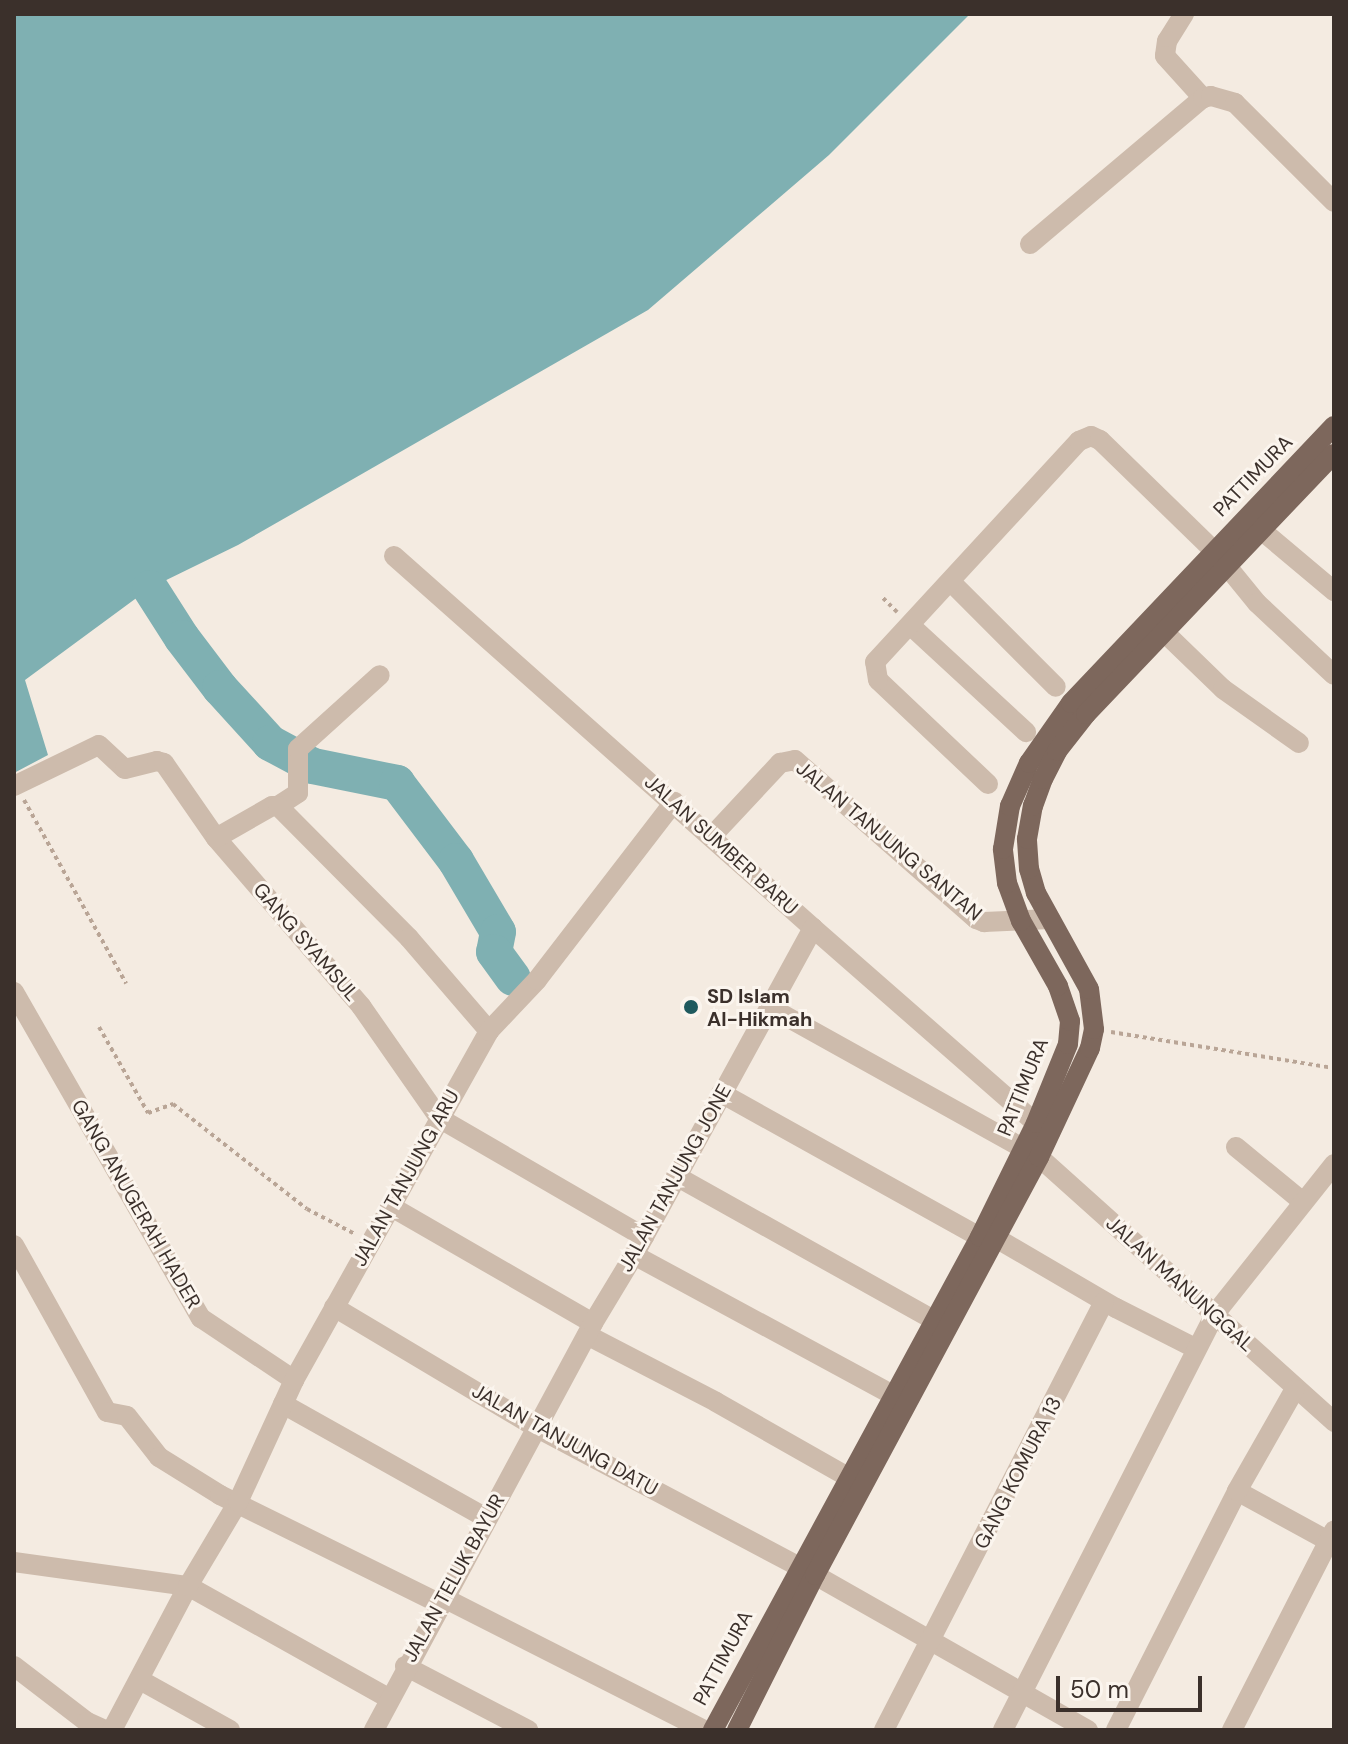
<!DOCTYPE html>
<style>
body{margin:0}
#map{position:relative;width:1348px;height:1744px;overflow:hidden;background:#f4ebe1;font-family:"DM Sans",sans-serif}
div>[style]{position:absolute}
.water>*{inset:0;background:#7fb0b2}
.river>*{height:36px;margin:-18px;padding:0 18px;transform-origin:18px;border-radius:18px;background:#7fb0b2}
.path>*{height:4px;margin-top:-2px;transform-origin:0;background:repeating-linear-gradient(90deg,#b9a596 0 4px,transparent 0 8px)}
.minor>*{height:20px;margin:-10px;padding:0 10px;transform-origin:10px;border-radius:10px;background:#cdbbac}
.primary>*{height:20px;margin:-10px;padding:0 10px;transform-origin:10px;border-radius:10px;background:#7d675c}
.dots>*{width:22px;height:22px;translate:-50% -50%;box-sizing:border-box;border:4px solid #fbf5ee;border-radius:50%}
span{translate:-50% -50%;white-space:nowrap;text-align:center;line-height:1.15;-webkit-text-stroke:6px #fbf5ee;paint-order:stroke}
.street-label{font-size:20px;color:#3b302b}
.poi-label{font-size:20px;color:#3b302b;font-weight:700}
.left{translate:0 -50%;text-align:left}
.frame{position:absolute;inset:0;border:16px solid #3b302b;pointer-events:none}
.scale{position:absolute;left:1056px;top:1676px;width:146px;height:36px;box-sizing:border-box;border:4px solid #3b302b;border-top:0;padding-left:10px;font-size:24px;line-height:28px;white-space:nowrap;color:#3b302b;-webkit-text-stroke:6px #fbf5ee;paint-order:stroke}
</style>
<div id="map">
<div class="water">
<i style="clip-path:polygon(14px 14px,970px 14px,829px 155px,648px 310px,238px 545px,150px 588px,25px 680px,48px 755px,14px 773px)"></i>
</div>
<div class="river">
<i style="left:150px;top:588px;width:59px;rotate:57.4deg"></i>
<i style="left:182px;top:638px;width:63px;rotate:52.8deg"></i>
<i style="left:220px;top:688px;width:74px;rotate:47.7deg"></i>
<i style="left:270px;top:743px;width:49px;rotate:28.1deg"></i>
<i style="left:313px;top:766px;width:86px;rotate:11.4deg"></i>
<i style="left:397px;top:783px;width:98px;rotate:52.9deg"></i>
<i style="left:456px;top:861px;width:82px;rotate:59.4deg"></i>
<i style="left:498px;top:932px;width:20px;rotate:101deg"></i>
<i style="left:494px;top:952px;width:32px;rotate:54deg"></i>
</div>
<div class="path">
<i style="left:883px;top:598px;width:20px;rotate:45deg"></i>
<i style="left:24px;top:800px;width:210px;rotate:60.9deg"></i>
<i style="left:99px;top:1027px;width:99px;rotate:60.3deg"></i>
<i style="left:148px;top:1113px;width:27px;rotate:-20deg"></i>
<i style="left:173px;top:1104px;width:170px;rotate:38.1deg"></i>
<i style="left:307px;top:1209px;width:54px;rotate:27.5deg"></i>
<i style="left:1111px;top:1032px;width:226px;rotate:9.2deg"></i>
</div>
<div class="minor">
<i style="left:1184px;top:14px;width:32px;rotate:122deg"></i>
<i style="left:1167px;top:41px;width:15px;rotate:98deg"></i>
<i style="left:1165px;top:56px;width:57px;rotate:47.9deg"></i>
<i style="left:1030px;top:244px;width:226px;rotate:-40.2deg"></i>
<i style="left:1203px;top:98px;width:8px;rotate:-14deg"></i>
<i style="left:1211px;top:96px;width:25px;rotate:16deg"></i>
<i style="left:1235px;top:103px;width:140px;rotate:45deg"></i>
<i style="left:1260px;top:529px;width:97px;rotate:40deg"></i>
<i style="left:394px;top:556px;width:560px;rotate:41.6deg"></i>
<i style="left:813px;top:928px;width:296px;rotate:41.2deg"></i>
<i style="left:1036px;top:1123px;width:17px;rotate:31deg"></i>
<i style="left:1226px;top:565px;width:49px;rotate:50.8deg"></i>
<i style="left:1257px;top:603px;width:105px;rotate:43.1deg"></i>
<i style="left:951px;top:582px;width:148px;rotate:45deg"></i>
<i style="left:910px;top:625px;width:158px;rotate:42.7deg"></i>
<i style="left:1163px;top:631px;width:83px;rotate:44deg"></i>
<i style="left:1223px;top:689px;width:93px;rotate:35.4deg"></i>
<i style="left:988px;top:784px;width:151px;rotate:-136.6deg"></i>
<i style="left:878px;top:680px;width:18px;rotate:-99deg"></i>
<i style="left:875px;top:662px;width:301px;rotate:-47.3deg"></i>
<i style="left:1079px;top:441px;width:13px;rotate:-23deg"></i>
<i style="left:1091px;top:436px;width:10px;rotate:24deg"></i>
<i style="left:1100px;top:440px;width:159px;rotate:44.2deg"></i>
<i style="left:14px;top:786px;width:94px;rotate:-25.8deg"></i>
<i style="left:99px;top:745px;width:35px;rotate:43deg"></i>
<i style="left:125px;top:769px;width:33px;rotate:-14deg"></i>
<i style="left:157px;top:761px;width:7px;rotate:16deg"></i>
<i style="left:164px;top:763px;width:91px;rotate:55.3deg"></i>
<i style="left:216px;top:838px;width:222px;rotate:49.2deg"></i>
<i style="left:361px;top:1006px;width:136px;rotate:55.1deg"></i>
<i style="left:439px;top:1118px;width:237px;rotate:30.1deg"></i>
<i style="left:278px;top:806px;width:24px;rotate:-33deg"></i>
<i style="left:298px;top:793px;width:44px;rotate:-90deg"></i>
<i style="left:298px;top:749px;width:110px;rotate:-42.1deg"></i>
<i style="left:712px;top:836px;width:100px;rotate:-47deg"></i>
<i style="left:780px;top:763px;width:15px;rotate:-11deg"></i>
<i style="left:795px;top:760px;width:241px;rotate:41.3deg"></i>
<i style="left:976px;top:919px;width:9px;rotate:21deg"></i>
<i style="left:984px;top:922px;width:66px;rotate:-2.6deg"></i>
<i style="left:216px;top:838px;width:64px;rotate:-29.7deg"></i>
<i style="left:272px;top:806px;width:6px"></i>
<i style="left:278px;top:806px;width:186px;rotate:45.2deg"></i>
<i style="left:409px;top:938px;width:123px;rotate:49.3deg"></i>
<i style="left:14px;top:992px;width:376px;rotate:60.2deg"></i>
<i style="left:201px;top:1318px;width:112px;rotate:33.7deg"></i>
<i style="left:771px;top:1008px;width:307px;rotate:29.1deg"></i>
<i style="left:1039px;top:1157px;width:397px;rotate:41.9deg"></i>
<i style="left:721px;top:1093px;width:296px;rotate:29.1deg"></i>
<i style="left:1236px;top:1147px;width:87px;rotate:39.4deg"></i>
<i style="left:676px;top:1176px;width:297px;rotate:29.2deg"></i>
<i style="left:390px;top:1206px;width:234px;rotate:30deg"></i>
<i style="left:996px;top:1238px;width:139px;rotate:30.3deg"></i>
<i style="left:1116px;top:1308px;width:89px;rotate:26.9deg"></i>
<i style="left:14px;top:1245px;width:191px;rotate:60.9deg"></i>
<i style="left:107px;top:1412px;width:20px;rotate:11deg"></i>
<i style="left:127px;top:1416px;width:52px;rotate:52deg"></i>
<i style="left:159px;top:1457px;width:72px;rotate:31.9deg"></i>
<i style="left:220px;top:1495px;width:246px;rotate:26.3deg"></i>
<i style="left:634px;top:1255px;width:294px;rotate:28.4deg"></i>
<i style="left:334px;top:1307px;width:239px;rotate:30.8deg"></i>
<i style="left:539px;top:1429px;width:312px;rotate:27.9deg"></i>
<i style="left:815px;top:1575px;width:314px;rotate:29.6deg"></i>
<i style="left:587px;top:1335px;width:145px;rotate:27.4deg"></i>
<i style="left:716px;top:1402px;width:152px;rotate:29.6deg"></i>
<i style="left:283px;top:1404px;width:233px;rotate:29.3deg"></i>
<i style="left:1237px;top:1491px;width:111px;rotate:28.7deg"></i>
<i style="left:14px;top:1562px;width:176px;rotate:7.9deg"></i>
<i style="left:188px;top:1586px;width:231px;rotate:29.2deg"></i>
<i style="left:444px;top:1598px;width:292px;rotate:26.9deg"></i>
<i style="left:14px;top:1666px;width:92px;rotate:37.5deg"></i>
<i style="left:87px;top:1722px;width:20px;rotate:24deg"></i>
<i style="left:405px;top:1666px;width:139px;rotate:27.5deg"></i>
<i style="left:140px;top:1680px;width:103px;rotate:29.1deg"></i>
<i style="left:112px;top:1730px;width:163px;rotate:-62.2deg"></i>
<i style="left:188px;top:1586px;width:98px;rotate:-59.2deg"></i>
<i style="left:238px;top:1502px;width:134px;rotate:-65.3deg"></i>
<i style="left:294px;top:1380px;width:400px;rotate:-60.8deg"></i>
<i style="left:489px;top:1031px;width:70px;rotate:-46.7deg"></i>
<i style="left:537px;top:980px;width:225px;rotate:-52.4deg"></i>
<i style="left:374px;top:1730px;width:462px;rotate:-61.7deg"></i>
<i style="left:593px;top:1323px;width:79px;rotate:-58.9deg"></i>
<i style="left:634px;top:1255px;width:373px;rotate:-61.3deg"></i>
<i style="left:884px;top:1730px;width:481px;rotate:-62.8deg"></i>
<i style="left:1003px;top:1730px;width:466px;rotate:-63deg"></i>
<i style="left:1214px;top:1315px;width:193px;rotate:-51.5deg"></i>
<i style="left:1116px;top:1730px;width:268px;rotate:-63.1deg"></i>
<i style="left:1237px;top:1491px;width:117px;rotate:-60.4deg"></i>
<i style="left:1232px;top:1730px;width:224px;rotate:-62.9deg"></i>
</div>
<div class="primary">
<i style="left:713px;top:1730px;width:561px;rotate:-61.56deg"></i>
<i style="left:980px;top:1237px;width:127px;rotate:-63.8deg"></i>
<i style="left:1036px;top:1123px;width:85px;rotate:-67.9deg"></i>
<i style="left:1068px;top:1044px;width:23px;rotate:-85deg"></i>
<i style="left:1070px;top:1021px;width:37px;rotate:-109deg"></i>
<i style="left:1058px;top:986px;width:75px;rotate:-119.6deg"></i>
<i style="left:1021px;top:921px;width:40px;rotate:-110.2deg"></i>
<i style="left:1007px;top:883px;width:34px;rotate:-97deg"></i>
<i style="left:1003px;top:849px;width:44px;rotate:-80.8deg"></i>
<i style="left:1010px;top:806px;width:47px;rotate:-66.2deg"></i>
<i style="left:1029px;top:763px;width:73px;rotate:-55deg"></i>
<i style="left:1071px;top:703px;width:382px;rotate:-46.5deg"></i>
<i style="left:737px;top:1730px;width:174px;rotate:-63.3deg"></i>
<i style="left:815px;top:1575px;width:474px;rotate:-61.8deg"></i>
<i style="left:1039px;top:1157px;width:120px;rotate:-64.9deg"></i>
<i style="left:1090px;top:1048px;width:19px;rotate:-78deg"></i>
<i style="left:1094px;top:1029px;width:40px;rotate:-97.1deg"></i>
<i style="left:1089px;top:989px;width:110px;rotate:-118.9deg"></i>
<i style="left:1036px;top:893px;width:25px;rotate:-106deg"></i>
<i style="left:1029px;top:869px;width:30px;rotate:-94deg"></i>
<i style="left:1027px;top:839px;width:34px;rotate:-80deg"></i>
<i style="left:1033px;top:806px;width:29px;rotate:-70deg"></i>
<i style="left:1043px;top:779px;width:31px;rotate:-63deg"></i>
<i style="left:1057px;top:751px;width:47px;rotate:-51.9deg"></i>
<i style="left:1086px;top:714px;width:359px;rotate:-46.4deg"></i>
</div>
<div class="dots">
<i style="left:691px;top:1007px;background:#1f5a5e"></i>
</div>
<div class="street-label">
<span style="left:1253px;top:476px;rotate:-46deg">PATTIMURA</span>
<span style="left:889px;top:841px;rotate:40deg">JALAN TANJUNG SANTAN</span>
<span style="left:721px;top:845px;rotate:42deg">JALAN SUMBER BARU</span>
<span style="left:306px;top:942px;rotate:49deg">GANG SYAMSUL</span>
<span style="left:1023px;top:1087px;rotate:-68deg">PATTIMURA</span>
<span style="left:406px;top:1178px;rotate:-61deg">JALAN TANJUNG ARU</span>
<span style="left:675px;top:1178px;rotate:-61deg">JALAN TANJUNG JONE</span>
<span style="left:136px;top:1204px;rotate:60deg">GANG ANUGERAH HADER</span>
<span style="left:1180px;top:1284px;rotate:42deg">JALAN MANUNGGAL</span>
<span style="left:565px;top:1440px;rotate:29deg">JALAN TANJUNG DATU</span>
<span style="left:1018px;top:1473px;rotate:-63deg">GANG KOMURA 13</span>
<span style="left:454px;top:1578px;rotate:-61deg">JALAN TELUK BAYUR</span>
<span style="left:723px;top:1658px;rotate:-62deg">PATTIMURA</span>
</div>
<div class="poi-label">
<span class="left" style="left:707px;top:1008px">SD Islam<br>Al-Hikmah</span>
</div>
<div class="frame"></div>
<div class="scale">50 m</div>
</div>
